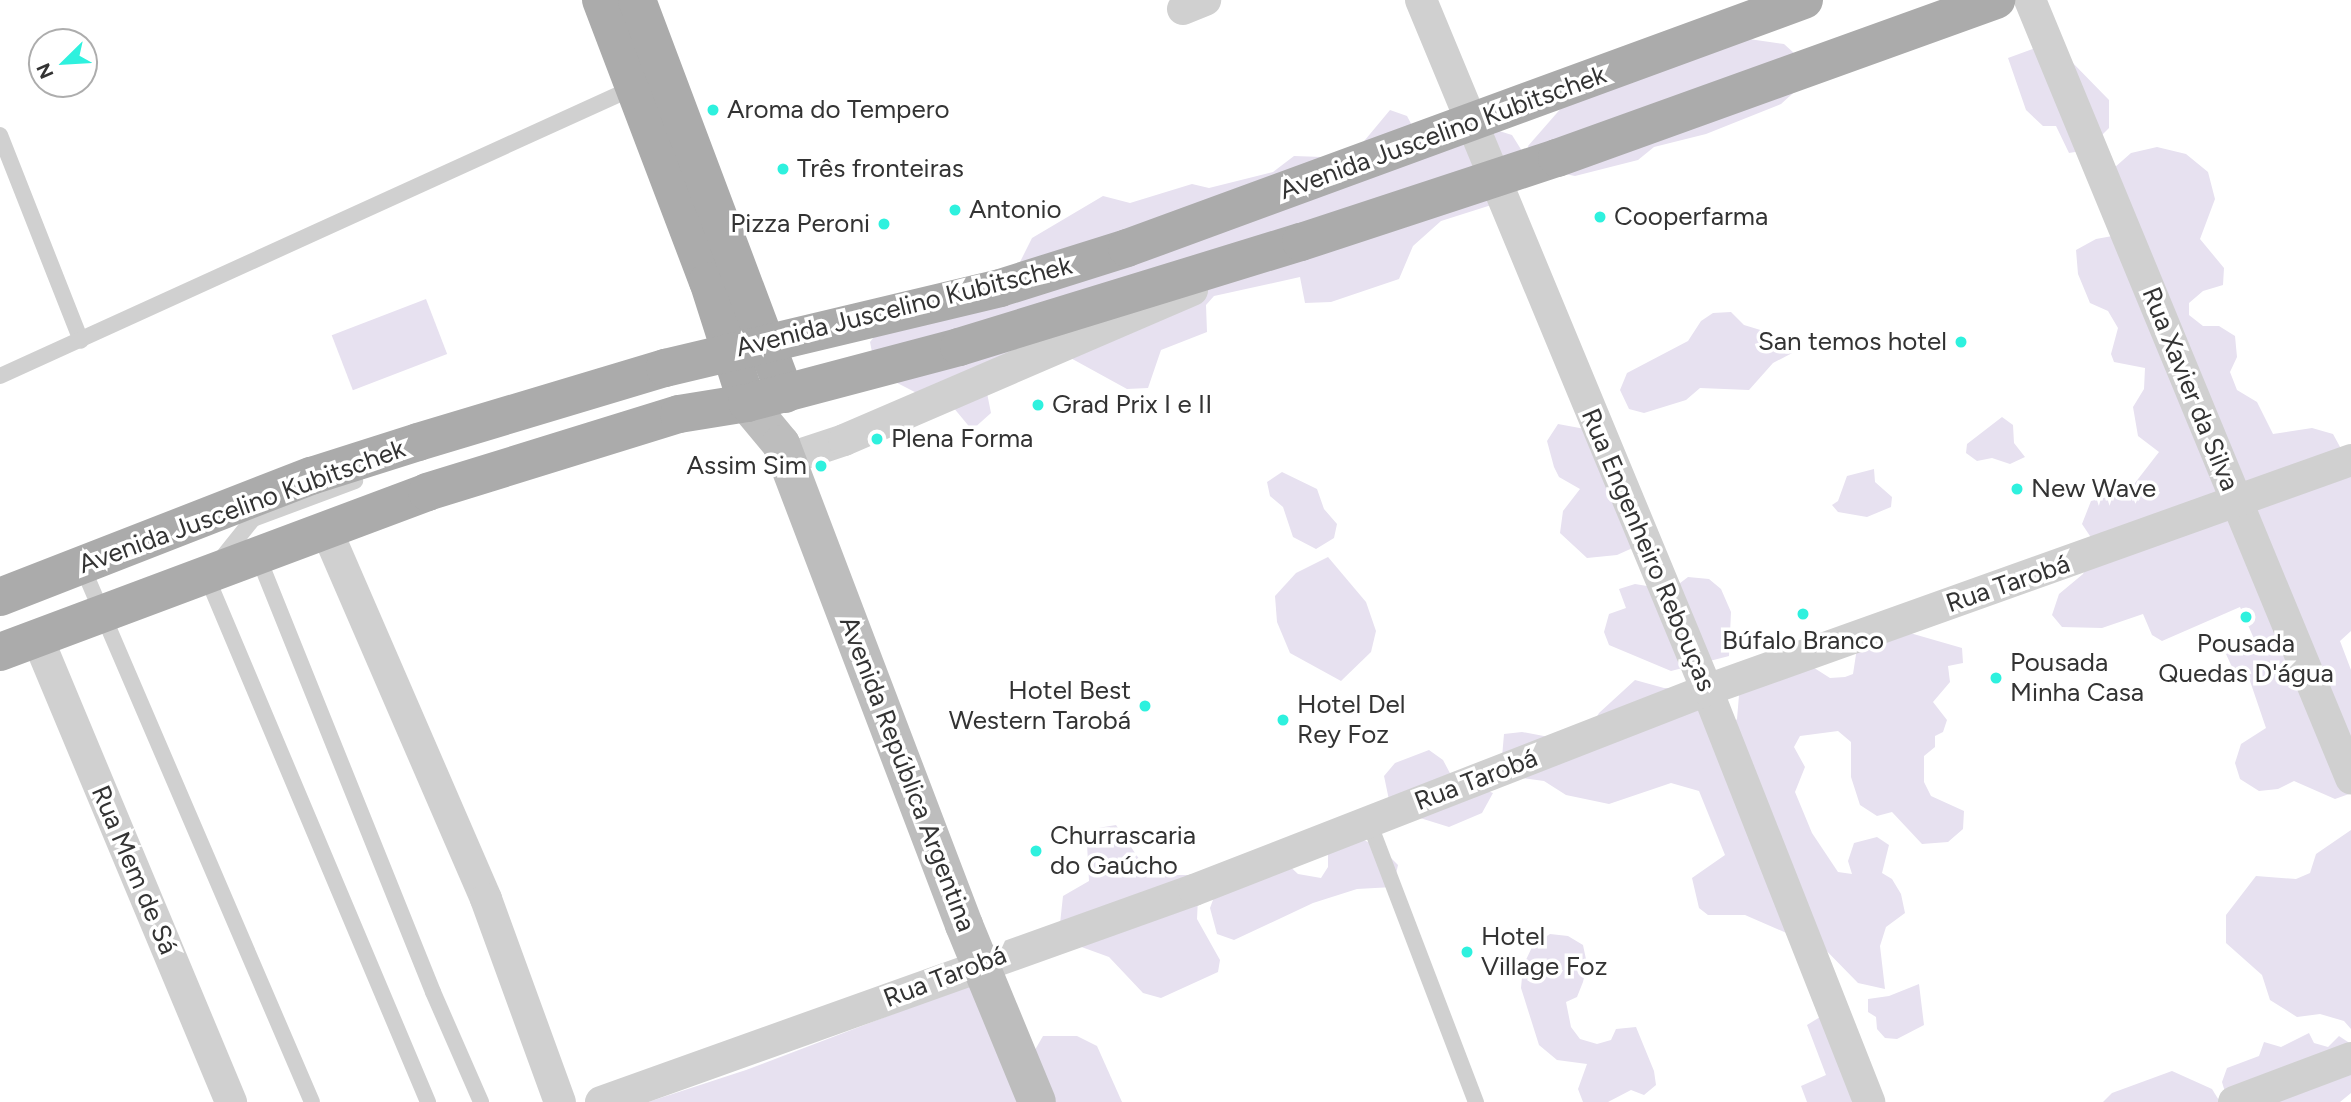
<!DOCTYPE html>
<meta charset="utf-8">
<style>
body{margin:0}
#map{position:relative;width:2351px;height:1102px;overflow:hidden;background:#fff;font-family:Figtree,sans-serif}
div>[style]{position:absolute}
.green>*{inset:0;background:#e7e1f0;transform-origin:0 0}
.lane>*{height:16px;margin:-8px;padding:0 8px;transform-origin:8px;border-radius:8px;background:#d0d0d0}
.street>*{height:32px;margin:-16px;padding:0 16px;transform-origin:16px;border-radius:16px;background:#d0d0d0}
.secondary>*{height:38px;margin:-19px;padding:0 19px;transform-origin:19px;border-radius:19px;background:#bdbdbd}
.primary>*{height:38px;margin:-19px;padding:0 19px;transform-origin:19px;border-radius:19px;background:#ababab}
.dots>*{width:19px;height:19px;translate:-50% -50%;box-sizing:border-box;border:4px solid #fff;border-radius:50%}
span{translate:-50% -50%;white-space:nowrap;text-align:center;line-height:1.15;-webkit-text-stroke:7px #fff;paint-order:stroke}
.poi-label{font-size:26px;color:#333}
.left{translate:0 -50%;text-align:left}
.right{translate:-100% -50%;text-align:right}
.street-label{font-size:26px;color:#333}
.north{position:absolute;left:28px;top:28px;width:70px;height:70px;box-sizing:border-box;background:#fff;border:2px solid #adadad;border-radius:50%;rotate:246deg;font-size:19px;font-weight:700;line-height:28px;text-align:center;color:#333}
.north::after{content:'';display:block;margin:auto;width:24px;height:32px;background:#2ef1de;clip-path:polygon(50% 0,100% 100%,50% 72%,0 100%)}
</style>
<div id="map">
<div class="green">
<i style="clip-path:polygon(1749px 39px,1784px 44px,1806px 64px,1801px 86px,1781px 104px,1706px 134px,1654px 147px,1638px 160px,1575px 176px,1536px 168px,1528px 146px,1563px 106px)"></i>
<i style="clip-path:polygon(2038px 47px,2067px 57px,2109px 100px,2109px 128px,2087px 150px,2069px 153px,2056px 126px,2043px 126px,2026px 110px,2008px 58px)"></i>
<i style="clip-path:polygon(1390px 110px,1407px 116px,1417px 135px,1483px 126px,1512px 135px,1522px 151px,1504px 201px,1441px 221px,1413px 246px,1399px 279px,1331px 302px,1305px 303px,1300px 277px,1214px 296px,1206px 305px,1207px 332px,1161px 350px,1148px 388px,1127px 389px,1056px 350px,985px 383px,991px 413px,972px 430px,948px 401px,938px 404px,876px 372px,870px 342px,888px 319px,1016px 270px,1032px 238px,1103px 196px,1130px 203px,1192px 184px,1209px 188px,1273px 172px,1294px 156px,1350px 158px)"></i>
<i style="clip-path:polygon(2157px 147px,2186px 154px,2208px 172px,2215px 199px,2200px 239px,2224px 268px,2223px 285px,2203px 291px,2189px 303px,2189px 315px,2203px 326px,2219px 326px,2235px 336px,2237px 357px,2230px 372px,2237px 390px,2257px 402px,2273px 434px,2312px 428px,2333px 434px,2351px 467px,2351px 631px,2340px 641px,2351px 670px,2351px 776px,2349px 794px,2335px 799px,2294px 781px,2278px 789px,2259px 791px,2240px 779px,2235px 763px,2241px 744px,2266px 728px,2250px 681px,2237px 678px,2226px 654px,2255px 641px,2240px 607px,2162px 641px,2152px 635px,2143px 614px,2102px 628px,2062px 627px,2052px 615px,2059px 594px,2083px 574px,2096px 545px,2082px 524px,2091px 501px,2128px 492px,2159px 452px,2138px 436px,2133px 407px,2144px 389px,2145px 368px,2114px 362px,2111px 354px,2118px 328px,2108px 311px,2090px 303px,2078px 274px,2076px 250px,2096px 239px,2118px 235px,2114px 168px,2131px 153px)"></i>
<i style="left:426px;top:299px;width:59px;height:101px;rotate:69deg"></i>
<i style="clip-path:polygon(1731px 312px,1744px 325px,1780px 336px,1796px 351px,1773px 363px,1749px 390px,1700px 388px,1686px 400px,1644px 413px,1629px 409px,1620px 390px,1627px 373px,1688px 341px,1701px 321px,1713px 313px)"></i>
<i style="clip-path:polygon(2002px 417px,2013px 425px,2014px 443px,2025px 457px,2010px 464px,1992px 458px,1977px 461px,1966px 453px,1967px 444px)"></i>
<i style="clip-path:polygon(1558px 424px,1585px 429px,1613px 487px,1607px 497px,1623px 500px,1637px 546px,1617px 555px,1587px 558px,1560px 533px,1563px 511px,1580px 489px,1559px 477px,1554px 467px,1547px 441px)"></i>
<i style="clip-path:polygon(1874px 469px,1875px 482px,1892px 497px,1891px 507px,1867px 517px,1838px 512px,1832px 505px,1838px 501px,1847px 476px)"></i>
<i style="clip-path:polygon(1282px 472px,1317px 489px,1324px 509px,1337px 524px,1334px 538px,1316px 549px,1293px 537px,1283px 507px,1270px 496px,1267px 482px)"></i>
<i style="clip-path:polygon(1328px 557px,1366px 602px,1376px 631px,1371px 652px,1341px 681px,1290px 653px,1277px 622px,1275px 596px,1296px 573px)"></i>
<i style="clip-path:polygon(1688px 577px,1709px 579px,1721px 589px,1731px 612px,1729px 656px,1671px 671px,1609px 645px,1604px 632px,1609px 614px,1626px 608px,1619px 589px,1635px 584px,1671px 590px)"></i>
<i style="clip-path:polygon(1903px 631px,1962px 648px,1963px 663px,1948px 666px,1950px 682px,1933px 702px,1947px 720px,1943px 732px,1935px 736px,1935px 747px,1924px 756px,1924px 782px,1931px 796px,1964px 811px,1963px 829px,1948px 842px,1922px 844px,1892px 812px,1877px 816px,1860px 805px,1851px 777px,1851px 742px,1838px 731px,1800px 736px,1794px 747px,1805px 767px,1795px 792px,1812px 833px,1838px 872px,1852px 874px,1848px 861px,1854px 843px,1877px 837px,1889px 845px,1882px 873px,1892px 879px,1901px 894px,1905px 913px,1886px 927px,1880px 946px,1885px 989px,1858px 983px,1814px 938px,1791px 935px,1745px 915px,1708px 915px,1699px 908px,1692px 878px,1725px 855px,1699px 791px,1671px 783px,1609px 804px,1566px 795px,1544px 781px,1522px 778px,1502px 757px,1504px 734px,1522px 732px,1565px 740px,1588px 732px,1599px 713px,1635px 680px,1664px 688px,1686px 688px,1728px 729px,1737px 719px,1740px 683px,1808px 664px,1830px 678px,1845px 677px,1853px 674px,1857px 648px)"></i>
<i style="clip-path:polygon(1429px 750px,1443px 760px,1452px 777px,1493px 793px,1482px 813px,1449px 827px,1404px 813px,1389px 800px,1384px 776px,1395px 763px)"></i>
<i style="clip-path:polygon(1116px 825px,1150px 875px,1188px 875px,1198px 898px,1197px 919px,1220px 960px,1218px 972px,1161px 998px,1143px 993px,1109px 957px,1076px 945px,1059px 933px,1063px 896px,1089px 881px,1087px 844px,1092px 829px)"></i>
<i style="clip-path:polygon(2351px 830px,2351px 1029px,2344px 1021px,2320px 1014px,2297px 1017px,2270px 1000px,2262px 975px,2226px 943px,2226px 915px,2256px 876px,2296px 879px,2310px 873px,2316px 854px)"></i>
<i style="clip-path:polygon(1362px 839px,1382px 849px,1398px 865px,1393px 887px,1357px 889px,1313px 903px,1234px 940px,1217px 934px,1210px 908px,1217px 889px,1282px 859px,1298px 874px,1321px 878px,1328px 867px,1328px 847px)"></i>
<i style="clip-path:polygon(1550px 934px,1568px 936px,1583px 945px,1587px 964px,1583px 982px,1577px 997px,1566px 1002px,1571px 1027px,1580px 1039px,1597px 1044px,1611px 1040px,1616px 1029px,1636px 1027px,1654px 1071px,1656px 1085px,1644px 1095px,1631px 1090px,1608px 1102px,1583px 1102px,1578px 1089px,1587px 1064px,1557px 1060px,1539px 1045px,1521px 988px,1523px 966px,1533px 945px)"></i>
<i style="clip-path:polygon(972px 984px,1019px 1102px,648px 1102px,746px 1070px)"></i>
<i style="clip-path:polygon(1919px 984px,1924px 1025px,1897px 1039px,1885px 1038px,1877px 1029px,1876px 1017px,1868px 1012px,1868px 999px,1889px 996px)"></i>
<i style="clip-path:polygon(1820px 1017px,1868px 1102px,1807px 1102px,1801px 1086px,1826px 1075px,1807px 1025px)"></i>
<i style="clip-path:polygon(2309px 1033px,2314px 1043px,2328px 1047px,2339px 1036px,2351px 1044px,2351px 1093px,2340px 1102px,2228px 1102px,2222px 1082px,2227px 1068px,2259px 1056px,2264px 1042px,2281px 1047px)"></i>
<i style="clip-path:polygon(1043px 1036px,1077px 1036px,1097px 1046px,1122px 1102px,1038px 1102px,1024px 1069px)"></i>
<i style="clip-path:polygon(2172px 1071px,2212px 1089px,2220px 1102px,2103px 1102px,2112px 1093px)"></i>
</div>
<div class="lane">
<i style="left:0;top:135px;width:221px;rotate:68.5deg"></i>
<i style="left:0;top:376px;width:698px;rotate:-24.47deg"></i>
<i style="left:257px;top:554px;width:472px;rotate:68.1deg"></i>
<i style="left:433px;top:992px;width:120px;rotate:66.4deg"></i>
<i style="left:221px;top:559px;width:51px;rotate:-51.3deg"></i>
<i style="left:253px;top:519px;width:109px;rotate:-20.4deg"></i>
<i style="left:82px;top:566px;width:583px;rotate:66.78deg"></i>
<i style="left:206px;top:575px;width:572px;rotate:67.16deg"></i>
<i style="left:1369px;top:822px;width:300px;rotate:69.1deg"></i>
</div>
<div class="street">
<i style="left:1421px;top:0;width:747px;rotate:67.49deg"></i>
<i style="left:1707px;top:690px;width:443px;rotate:68.5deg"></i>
<i style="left:2030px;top:0;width:842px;rotate:67.58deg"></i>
<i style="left:1183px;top:9px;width:24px;rotate:-22deg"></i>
<i style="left:787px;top:459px;width:60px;rotate:-18.4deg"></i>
<i style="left:844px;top:440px;width:379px;rotate:-23.3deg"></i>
<i style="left:326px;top:529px;width:403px;rotate:66.6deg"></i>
<i style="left:486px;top:899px;width:216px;rotate:70deg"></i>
<i style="left:37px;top:637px;width:504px;rotate:67.35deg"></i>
<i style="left:601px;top:1102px;width:630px;rotate:-19.67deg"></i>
<i style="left:1194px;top:890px;width:551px;rotate:-21.3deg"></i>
<i style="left:1707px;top:690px;width:684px;rotate:-19.65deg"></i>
<i style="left:2234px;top:1102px;width:125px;rotate:-20.6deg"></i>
</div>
<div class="secondary">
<i style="left:747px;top:403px;width:53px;rotate:50.3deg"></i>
<i style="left:781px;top:444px;width:515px;rotate:69.17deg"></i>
<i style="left:964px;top:925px;width:191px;rotate:67.6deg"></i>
</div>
<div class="primary">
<i style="left:601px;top:0;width:301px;rotate:69.2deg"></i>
<i style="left:708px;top:281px;width:128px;rotate:72.3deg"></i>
<i style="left:637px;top:0;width:421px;rotate:69.4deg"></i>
<i style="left:0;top:597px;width:334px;rotate:-21.3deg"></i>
<i style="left:311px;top:476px;width:112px;rotate:-17.6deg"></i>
<i style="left:418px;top:442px;width:258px;rotate:-16.7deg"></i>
<i style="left:665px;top:368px;width:344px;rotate:-13.4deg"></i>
<i style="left:1000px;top:288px;width:133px;rotate:-17.5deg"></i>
<i style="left:1127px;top:248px;width:721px;rotate:-20.12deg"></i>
<i style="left:0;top:652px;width:456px;rotate:-20.5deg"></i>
<i style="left:427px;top:492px;width:264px;rotate:-17.2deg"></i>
<i style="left:679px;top:414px;width:69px;rotate:-9.2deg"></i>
<i style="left:747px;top:403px;width:219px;rotate:-14.8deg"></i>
<i style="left:959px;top:347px;width:358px;rotate:-17.1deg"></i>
<i style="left:1301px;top:242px;width:269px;rotate:-18.2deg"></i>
<i style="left:1557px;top:158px;width:467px;rotate:-19.8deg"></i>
</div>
<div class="dots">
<i style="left:713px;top:110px;background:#2ef1de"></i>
<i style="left:783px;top:169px;background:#2ef1de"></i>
<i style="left:955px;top:210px;background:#2ef1de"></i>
<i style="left:1600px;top:217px;background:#2ef1de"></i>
<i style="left:884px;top:224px;background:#2ef1de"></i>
<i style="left:1961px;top:342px;background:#2ef1de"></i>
<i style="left:1038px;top:405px;background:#2ef1de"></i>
<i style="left:877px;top:439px;background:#2ef1de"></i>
<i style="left:821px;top:466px;background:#2ef1de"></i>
<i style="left:2017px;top:489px;background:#2ef1de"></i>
<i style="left:1803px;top:614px;background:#2ef1de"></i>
<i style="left:2246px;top:617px;background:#2ef1de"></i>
<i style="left:1996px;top:678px;background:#2ef1de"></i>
<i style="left:1145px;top:706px;background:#2ef1de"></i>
<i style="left:1283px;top:720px;background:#2ef1de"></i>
<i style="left:1036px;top:851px;background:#2ef1de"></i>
<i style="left:1467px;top:952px;background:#2ef1de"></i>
</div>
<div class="poi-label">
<span class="left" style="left:727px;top:110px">Aroma do Tempero</span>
<span class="left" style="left:797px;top:169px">Três fronteiras</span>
<span class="left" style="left:969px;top:210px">Antonio</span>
<span class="left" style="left:1614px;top:217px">Cooperfarma</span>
<span class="right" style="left:870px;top:224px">Pizza Peroni</span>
<span class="right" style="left:1947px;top:342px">San temos hotel</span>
<span class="left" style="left:1052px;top:405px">Grad Prix I e II</span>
<span class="left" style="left:891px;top:439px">Plena Forma</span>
<span class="right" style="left:807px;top:466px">Assim Sim</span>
<span class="left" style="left:2031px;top:489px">New Wave</span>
<span style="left:1803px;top:641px">Búfalo Branco</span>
<span style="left:2246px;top:659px">Pousada<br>Quedas D'água</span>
<span class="left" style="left:2010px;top:678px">Pousada<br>Minha Casa</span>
<span class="right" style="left:1131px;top:706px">Hotel Best<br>Western Tarobá</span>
<span class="left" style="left:1297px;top:720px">Hotel Del<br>Rey Foz</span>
<span class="left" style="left:1050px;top:851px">Churrascaria<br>do Gaúcho</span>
<span class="left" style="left:1481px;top:952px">Hotel<br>Village Foz</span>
</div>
<div class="street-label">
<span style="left:1443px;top:133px;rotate:-20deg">Avenida Juscelino Kubitschek</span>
<span style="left:904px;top:307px;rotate:-14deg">Avenida Juscelino Kubitschek</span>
<span style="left:2190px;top:389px;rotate:68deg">Rua Xavier da Silva</span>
<span style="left:242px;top:507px;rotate:-20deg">Avenida Juscelino Kubitschek</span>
<span style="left:1648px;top:550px;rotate:67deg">Rua Engenheiro Rebouças</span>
<span style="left:2008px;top:584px;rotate:-19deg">Rua Tarobá</span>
<span style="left:907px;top:774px;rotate:69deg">Avenida República Argentina</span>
<span style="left:1476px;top:780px;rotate:-21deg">Rua Tarobá</span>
<span style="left:134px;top:870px;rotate:67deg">Rua Mem de Sá</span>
<span style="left:945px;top:977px;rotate:-21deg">Rua Tarobá</span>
</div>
<div class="north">N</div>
</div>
